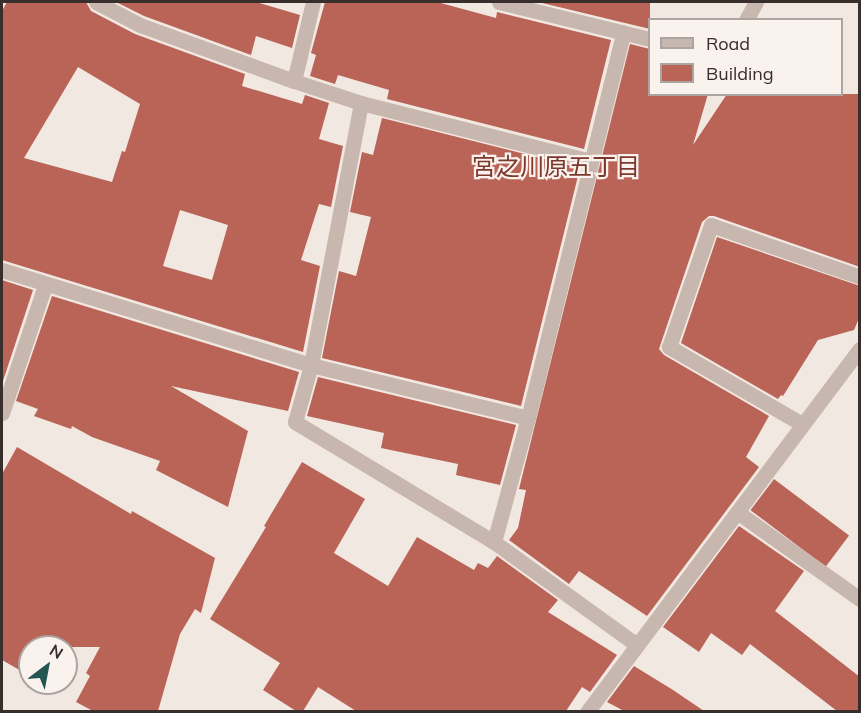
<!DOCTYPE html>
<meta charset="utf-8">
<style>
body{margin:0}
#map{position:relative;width:861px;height:713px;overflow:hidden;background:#f1e8e1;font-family:Mulish,"Noto Sans JP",sans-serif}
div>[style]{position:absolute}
.building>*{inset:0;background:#b96457;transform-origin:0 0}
.minor>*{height:15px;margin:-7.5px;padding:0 7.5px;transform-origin:7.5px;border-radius:7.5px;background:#c8b7ae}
span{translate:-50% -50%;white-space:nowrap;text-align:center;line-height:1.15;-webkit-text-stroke:4.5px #f9f2ed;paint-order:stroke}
.neighbourhood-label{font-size:24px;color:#7e372d}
.frame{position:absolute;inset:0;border:3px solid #382e2c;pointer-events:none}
.legend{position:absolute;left:648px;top:18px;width:195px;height:78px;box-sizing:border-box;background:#f9f2ed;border:2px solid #aca4a0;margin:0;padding:8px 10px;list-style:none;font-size:18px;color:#382e2c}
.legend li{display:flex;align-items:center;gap:12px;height:30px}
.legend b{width:30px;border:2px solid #aca4a0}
.north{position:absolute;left:18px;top:635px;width:60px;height:60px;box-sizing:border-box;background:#f9f2ed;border:2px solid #aca4a0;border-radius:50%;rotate:32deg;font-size:16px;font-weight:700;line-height:24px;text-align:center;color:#382e2c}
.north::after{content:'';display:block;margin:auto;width:21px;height:27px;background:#255553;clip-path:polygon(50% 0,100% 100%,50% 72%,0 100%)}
</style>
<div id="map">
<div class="building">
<i style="clip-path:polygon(evenodd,7px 2px,86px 2px,91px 11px,135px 34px,245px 74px,242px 86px,302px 104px,305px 95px,329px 103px,319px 139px,343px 146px,331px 207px,319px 204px,301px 260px,320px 266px,303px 352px,2px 260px,2px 11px,7px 2px,78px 67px,140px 104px,125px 152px,122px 151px,112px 182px,24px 158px,78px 67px,7px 2px,180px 210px,228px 225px,212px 280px,163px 266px,180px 210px)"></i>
<i style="clip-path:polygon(116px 2px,256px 2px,300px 15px,292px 48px,256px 36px,251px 55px,144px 16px)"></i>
<i style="clip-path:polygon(325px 2px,437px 2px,496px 18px,497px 12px,611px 40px,584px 149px,387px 99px,389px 90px,338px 75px,335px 84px,310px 76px,316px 55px,311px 53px)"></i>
<i style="clip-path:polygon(538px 2px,650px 2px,650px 29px)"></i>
<i style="clip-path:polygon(630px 44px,650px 49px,650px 94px,708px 94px,693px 145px,727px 94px,860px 94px,860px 267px,714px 216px,709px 216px,702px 222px,659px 349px,664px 355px,769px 416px,746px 457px,759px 467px,647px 616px,579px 571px,569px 584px,509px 540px,518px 528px,526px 490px,519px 489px)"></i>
<i style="clip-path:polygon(382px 118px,580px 168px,521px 406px,322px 358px,339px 271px,356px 276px,371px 217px,350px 212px,362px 152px,373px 155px)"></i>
<i style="clip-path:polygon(717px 237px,860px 286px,860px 316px,854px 330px,818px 340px,783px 396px,781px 395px,778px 399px,681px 343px)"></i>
<i style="clip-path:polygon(2px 280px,33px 290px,2px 384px)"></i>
<i style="clip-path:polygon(52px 296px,299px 372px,288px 411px,171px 386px,248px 431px,228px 507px,156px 470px,160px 461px,92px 437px,72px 426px,71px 429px,34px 416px,38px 409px,16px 401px)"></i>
<i style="clip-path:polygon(318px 377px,516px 425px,500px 485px,456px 475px,458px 464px,381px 448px,384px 433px,307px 416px)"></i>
<i style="clip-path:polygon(17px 447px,131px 514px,132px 511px,215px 558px,201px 613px,195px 609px,180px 634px,158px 711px,93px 711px,76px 702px,90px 676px,86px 673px,100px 647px,39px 647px,30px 642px,30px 676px,2px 660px,2px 474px)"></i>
<i style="clip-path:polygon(302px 462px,365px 499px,334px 553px,388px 586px,417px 537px,474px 570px,478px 563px,488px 568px,497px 556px,558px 600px,548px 612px,617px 655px,590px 692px,582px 687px,566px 711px,356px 711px,318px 687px,303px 711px,296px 711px,263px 690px,280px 663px,210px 619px,266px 527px,264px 526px)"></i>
<i style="left:774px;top:479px;width:94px;height:39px;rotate:37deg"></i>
<i style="clip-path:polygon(739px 526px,804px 571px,775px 611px,860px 677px,860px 711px,837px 711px,750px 644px,742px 655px,711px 633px,699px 652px,663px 627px)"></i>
<i style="clip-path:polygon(634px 666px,673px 690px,704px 711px,624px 711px,607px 702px)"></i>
</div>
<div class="minor">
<i style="left:96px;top:2px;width:50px;rotate:27.6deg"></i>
<i style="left:140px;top:25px;width:164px;rotate:20deg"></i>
<i style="left:294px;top:81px;width:71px;rotate:18.2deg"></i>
<i style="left:361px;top:103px;width:236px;rotate:14.2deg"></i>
<i style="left:499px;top:2px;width:155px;rotate:13.8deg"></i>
<i style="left:746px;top:20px;width:21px;rotate:-61deg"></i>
<i style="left:294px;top:81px;width:81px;rotate:-76.5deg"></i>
<i style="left:361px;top:103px;width:267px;rotate:100.8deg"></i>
<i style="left:311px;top:365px;width:59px;rotate:105.7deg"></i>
<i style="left:295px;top:422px;width:232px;rotate:31.1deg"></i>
<i style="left:494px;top:542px;width:176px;rotate:35.8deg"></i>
<i style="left:2px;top:270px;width:323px;rotate:17.1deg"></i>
<i style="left:311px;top:365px;width:223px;rotate:13.7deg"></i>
<i style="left:2px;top:413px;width:135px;rotate:-71.4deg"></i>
<i style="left:802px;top:424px;width:154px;rotate:-149.9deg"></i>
<i style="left:669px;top:347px;width:129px;rotate:-71deg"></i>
<i style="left:711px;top:225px;width:158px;rotate:19.2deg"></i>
<i style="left:737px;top:512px;width:151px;rotate:35.3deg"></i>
<i style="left:494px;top:542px;width:129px;rotate:-74.7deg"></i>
<i style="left:528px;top:418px;width:397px;rotate:-76.1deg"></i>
<i style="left:587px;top:712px;width:454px;rotate:-53.1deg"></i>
</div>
<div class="neighbourhood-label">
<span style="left:556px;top:167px">宮之川原五丁目</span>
</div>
<div class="frame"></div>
<ul class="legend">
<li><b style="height:8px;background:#c8b7ae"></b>Road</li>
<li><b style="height:16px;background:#b96457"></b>Building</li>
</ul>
<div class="north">N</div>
</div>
